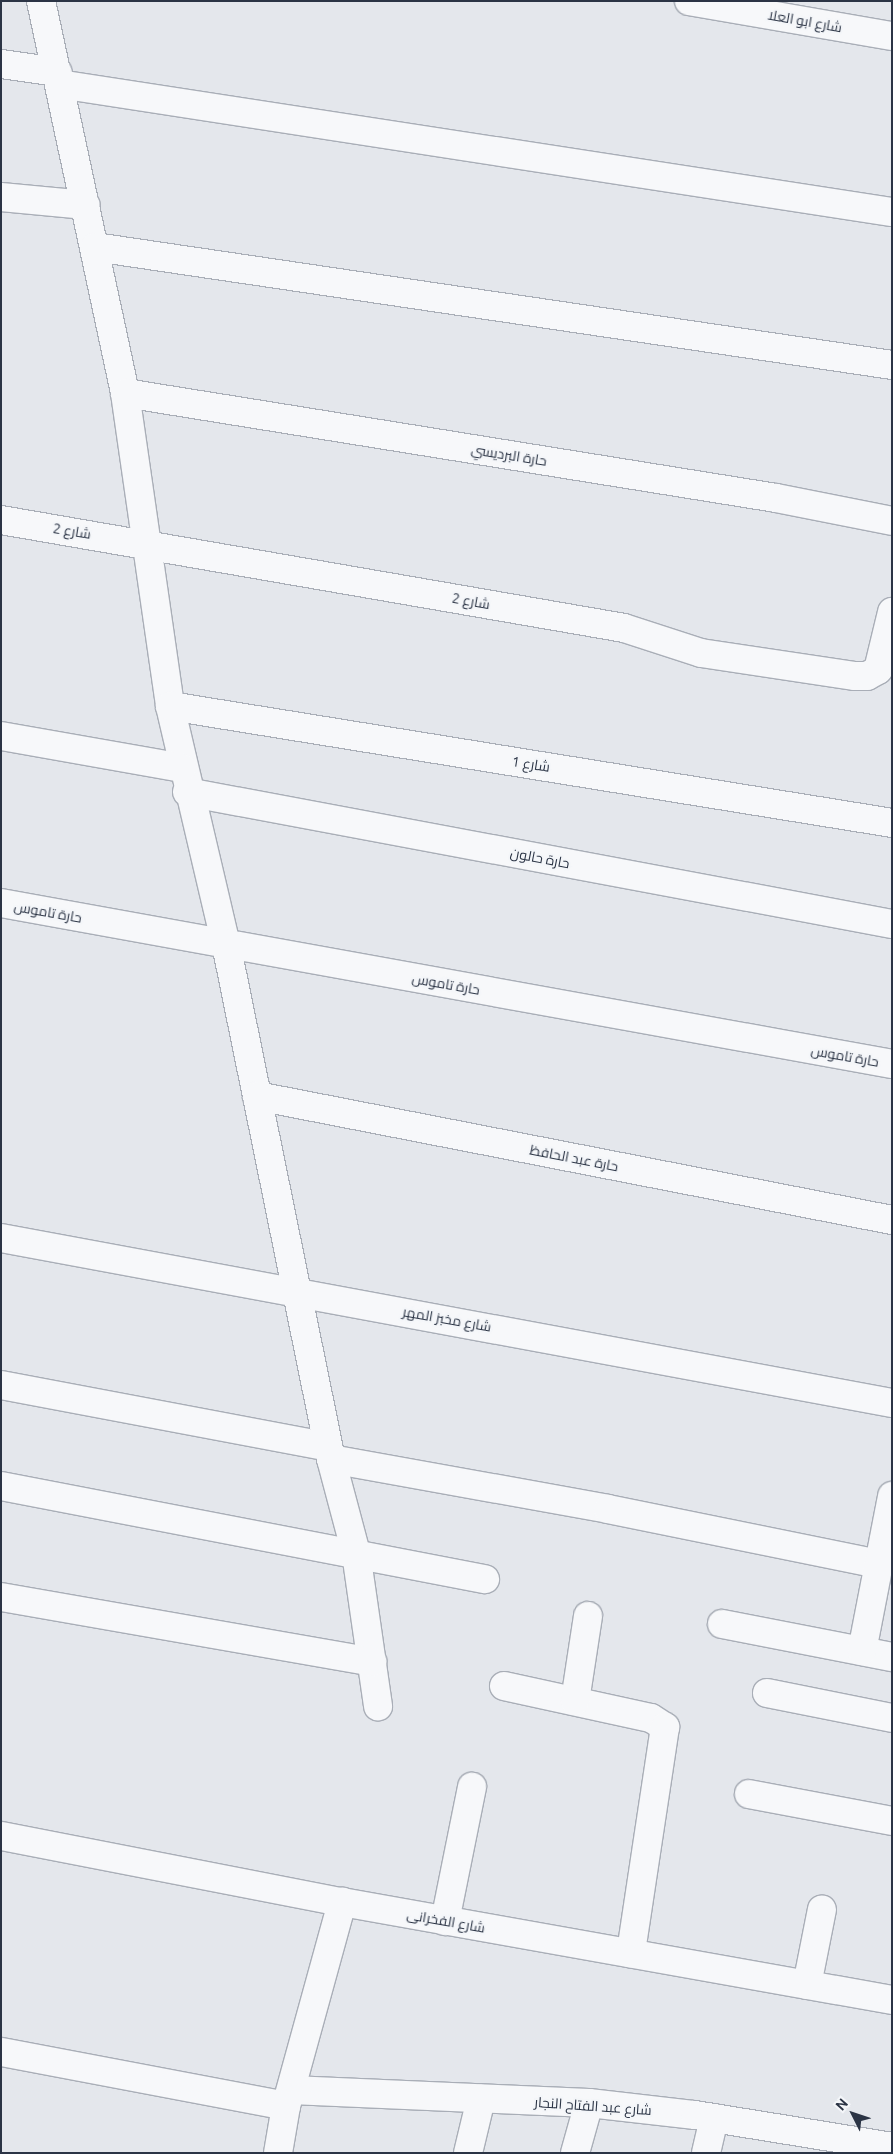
<!DOCTYPE html>
<meta charset="utf-8">
<style>
body{margin:0}
#map{position:relative;width:893px;height:2154px;overflow:hidden;background:#e4e7ec;font-family:Ubuntu,Cairo,sans-serif}
div>[style]{position:absolute}
.roads{filter:drop-shadow(1px 0 #a9aeb7) drop-shadow(-1px 0 #a9aeb7) drop-shadow(0 1px #a9aeb7) drop-shadow(0 -1px #a9aeb7)}
.street>*{height:28px;margin:-14px;padding:0 14px;transform-origin:14px;border-radius:14px;background:#f7f8fa}
span{translate:-50% -50%;white-space:nowrap;text-align:center;line-height:1.15;-webkit-text-stroke:4px #f4f6f9;paint-order:stroke}
.street-label{font-size:14px;color:#2b3445}
.frame{position:absolute;inset:0;border:2px solid #2b3445;pointer-events:none}
.north{position:absolute;left:828px;top:2089px;width:50px;height:50px;-webkit-text-stroke:4px #f4f6f9;paint-order:stroke;rotate:311deg;font-size:14px;font-weight:700;line-height:20px;text-align:center;color:#2b3445}
.north::after{content:'';display:block;margin:auto;width:18px;height:22px;background:#2b3445;clip-path:polygon(50% 0,100% 100%,50% 72%,0 100%)}
</style>
<div id="map">
<div class="roads">
<div class="street">
<i style="left:41px;top:1px;width:401px;rotate:77.9deg"></i>
<i style="left:125px;top:393px;width:316px;rotate:81.8deg"></i>
<i style="left:170px;top:706px;width:244px;rotate:76.8deg"></i>
<i style="left:226px;top:944px;width:526px;rotate:78.48deg"></i>
<i style="left:331px;top:1459px;width:97px;rotate:75.1deg"></i>
<i style="left:356px;top:1553px;width:155px;rotate:81.8deg"></i>
<i style="left:689px;top:1px;width:206px;rotate:9.8deg"></i>
<i style="left:1px;top:64px;width:57px;rotate:8.1deg"></i>
<i style="left:59px;top:84px;width:843px;rotate:8.74deg"></i>
<i style="left:1px;top:197px;width:85px;rotate:5.4deg"></i>
<i style="left:95px;top:247px;width:806px;rotate:8.42deg"></i>
<i style="left:125px;top:393px;width:659px;rotate:9.16deg"></i>
<i style="left:776px;top:498px;width:118px;rotate:11.2deg"></i>
<i style="left:1px;top:520px;width:632px;rotate:9.83deg"></i>
<i style="left:624px;top:628px;width:81px;rotate:18deg"></i>
<i style="left:701px;top:653px;width:156px;rotate:8.5deg"></i>
<i style="left:855px;top:676px;width:12px"></i>
<i style="left:867px;top:676px;width:13px;rotate:-29deg"></i>
<i style="left:878px;top:670px;width:60px;rotate:-76.4deg"></i>
<i style="left:170px;top:706px;width:731px;rotate:9.2deg"></i>
<i style="left:1px;top:736px;width:184px;rotate:10deg"></i>
<i style="left:187px;top:792px;width:717px;rotate:10.6deg"></i>
<i style="left:1px;top:903px;width:905px;rotate:10.24deg"></i>
<i style="left:257px;top:1096px;width:647px;rotate:11.05deg"></i>
<i style="left:1px;top:1238px;width:906px;rotate:10.49deg"></i>
<i style="left:1px;top:1385px;width:333px;rotate:10.7deg"></i>
<i style="left:331px;top:1459px;width:281px;rotate:10.2deg"></i>
<i style="left:608px;top:1509px;width:277px;rotate:11.5deg"></i>
<i style="left:1px;top:1486px;width:493px;rotate:10.9deg"></i>
<i style="left:1px;top:1597px;width:377px;rotate:9.9deg"></i>
<i style="left:722px;top:1624px;width:173px;rotate:11deg"></i>
<i style="left:862px;top:1651px;width:158px;rotate:-79deg"></i>
<i style="left:504px;top:1686px;width:150px;rotate:12.3deg"></i>
<i style="left:651px;top:1718px;width:17px;rotate:33deg"></i>
<i style="left:665px;top:1727px;width:229px;rotate:98.6deg"></i>
<i style="left:767px;top:1693px;width:127px;rotate:11.3deg"></i>
<i style="left:575px;top:1701px;width:86px;rotate:-81.3deg"></i>
<i style="left:749px;top:1794px;width:146px;rotate:10.7deg"></i>
<i style="left:1px;top:1836px;width:347px;rotate:11deg"></i>
<i style="left:342px;top:1902px;width:559px;rotate:10.1deg"></i>
<i style="left:445px;top:1921px;width:137px;rotate:-78.6deg"></i>
<i style="left:807px;top:1985px;width:77px;rotate:-78.8deg"></i>
<i style="left:1px;top:2052px;width:290px;rotate:10.7deg"></i>
<i style="left:291px;top:2090px;width:298px;rotate:2.5deg"></i>
<i style="left:589px;top:2103px;width:107px;rotate:6.5deg"></i>
<i style="left:695px;top:2115px;width:200px;rotate:9.2deg"></i>
<i style="left:278px;top:2153px;width:48px;rotate:-80.3deg"></i>
<i style="left:286px;top:2106px;width:212px;rotate:-74.6deg"></i>
<i style="left:468px;top:2153px;width:56px;rotate:-76.5deg"></i>
<i style="left:575px;top:2153px;width:52px;rotate:-74.4deg"></i>
<i style="left:706px;top:2153px;width:36px;rotate:-77deg"></i>
</div>
</div>
<div class="street-label">
<span style="left:805px;top:21px;rotate:10deg">شارع ابو العلا</span>
<span style="left:509px;top:455px;rotate:9deg">حارة البرديسي</span>
<span style="left:72px;top:531px;rotate:9deg">شارع 2</span>
<span style="left:471px;top:601px;rotate:10deg">شارع 2</span>
<span style="left:531px;top:764px;rotate:9deg">شارع 1</span>
<span style="left:540px;top:858px;rotate:11deg">حارة حالون</span>
<span style="left:48px;top:912px;rotate:10deg">حارة تاموس</span>
<span style="left:446px;top:984px;rotate:10deg">حارة تاموس</span>
<span style="left:845px;top:1056px;rotate:10deg">حارة تاموس</span>
<span style="left:574px;top:1158px;rotate:11deg">حارة عبد الحافظ</span>
<span style="left:447px;top:1319px;rotate:10deg">شارع مخبز المهر</span>
<span style="left:446px;top:1921px;rotate:10deg">شارع الفخرانى</span>
<span style="left:593px;top:2106px;rotate:4deg">شارع عبد الفتاح النجار</span>
</div>
<div class="frame"></div>
<div class="north">N</div>
</div>
